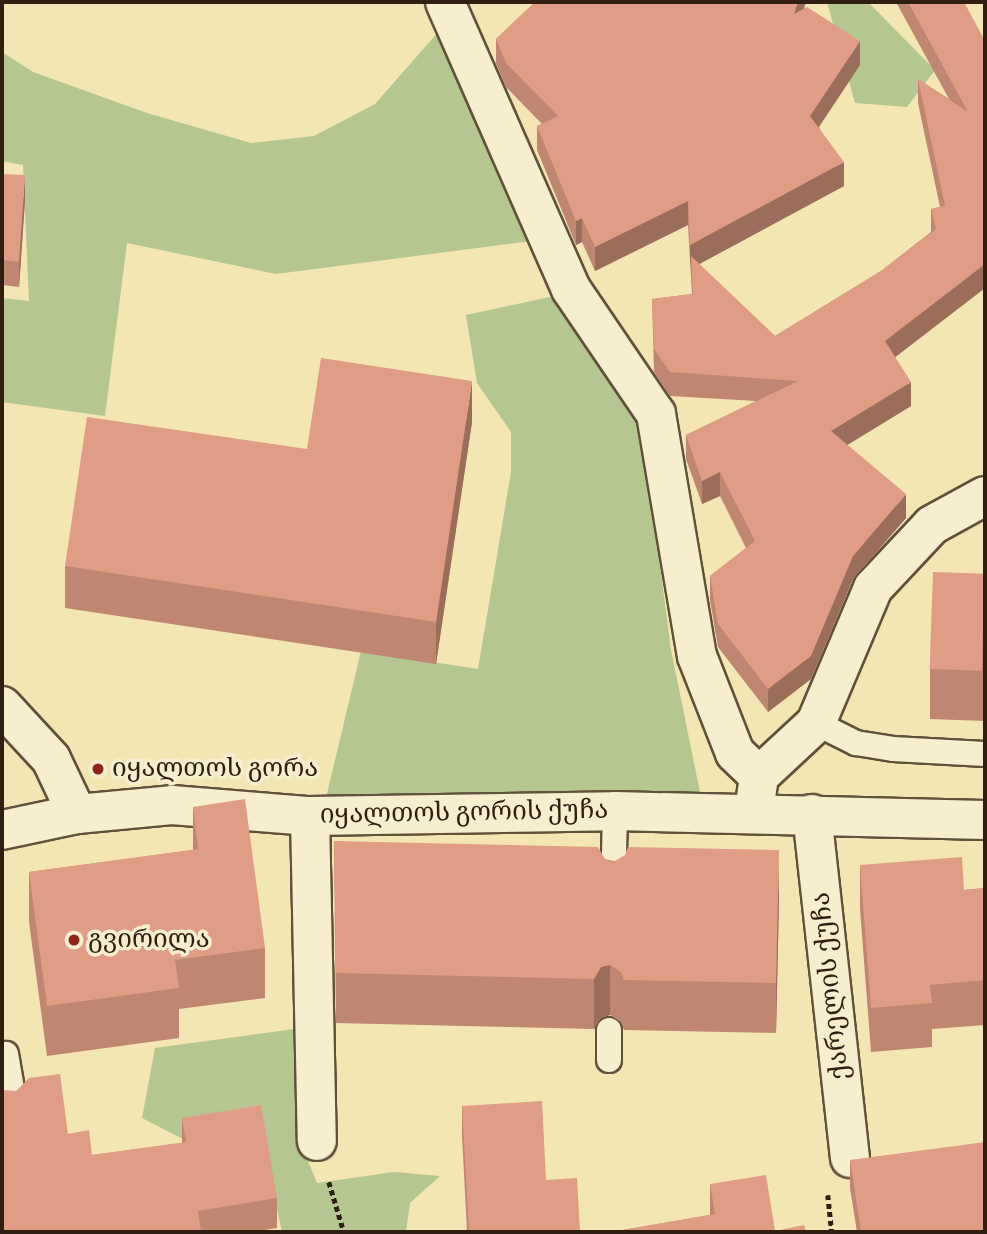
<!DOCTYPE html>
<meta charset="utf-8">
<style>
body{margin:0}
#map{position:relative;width:987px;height:1234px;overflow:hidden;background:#f3e5b4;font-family:"IM FELL DW Pica","Noto Serif Georgian",serif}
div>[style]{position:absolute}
.green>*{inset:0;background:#b5c691}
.path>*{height:4.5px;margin-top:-2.25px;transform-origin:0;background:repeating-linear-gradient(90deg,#301e11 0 5px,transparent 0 8.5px)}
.roads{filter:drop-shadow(2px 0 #61503a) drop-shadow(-2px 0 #61503a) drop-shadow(0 2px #61503a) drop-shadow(0 -2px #61503a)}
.service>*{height:24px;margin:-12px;padding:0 12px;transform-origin:12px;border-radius:12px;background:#f7eece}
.minor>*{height:38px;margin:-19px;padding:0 19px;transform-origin:19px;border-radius:19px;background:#f7eece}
.wall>*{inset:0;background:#bf8772}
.shaded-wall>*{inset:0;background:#9b6e5c}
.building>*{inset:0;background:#de9d84;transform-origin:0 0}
.dots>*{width:19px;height:19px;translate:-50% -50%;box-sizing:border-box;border:4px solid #f7eece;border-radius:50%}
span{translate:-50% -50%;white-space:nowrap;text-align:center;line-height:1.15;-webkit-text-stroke:7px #f7eece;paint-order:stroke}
.poi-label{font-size:26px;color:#301e11}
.left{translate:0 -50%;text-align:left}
.street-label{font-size:26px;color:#301e11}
.frame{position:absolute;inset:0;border:4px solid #301e11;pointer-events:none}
</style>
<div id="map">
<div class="green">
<i style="clip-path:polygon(827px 2px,868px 2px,935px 70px,907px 107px,855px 103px)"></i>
<i style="clip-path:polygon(440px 30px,532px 241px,276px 274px,127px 243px,105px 416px,2px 402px,2px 298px,29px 301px,23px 165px,2px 161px,2px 52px,33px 72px,147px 113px,251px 143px,314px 136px,375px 104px)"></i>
<i style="clip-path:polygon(550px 297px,640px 412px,671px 650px,700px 792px,326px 798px,361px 651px,478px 669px,511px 472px,511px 432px,477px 383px,466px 315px)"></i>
<i style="clip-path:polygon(302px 1028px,295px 1129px,317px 1183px,394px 1172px,440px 1176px,410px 1203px,406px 1232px,282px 1232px,266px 1156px,214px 1155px,142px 1118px,155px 1048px)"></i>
</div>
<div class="path">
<i style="left:329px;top:1182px;width:52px;rotate:73.3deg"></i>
<i style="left:828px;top:1195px;width:37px;rotate:84deg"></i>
</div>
<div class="roads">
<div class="service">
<i style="left:816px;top:723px;width:45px;rotate:26.6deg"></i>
<i style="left:856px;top:743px;width:37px;rotate:9deg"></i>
<i style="left:893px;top:749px;width:92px;rotate:3.1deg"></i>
<i style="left:613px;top:894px;width:83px;rotate:-88.6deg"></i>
<i style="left:609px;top:1030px;width:30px;rotate:90deg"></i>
<i style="left:2px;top:1107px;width:13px;rotate:-4deg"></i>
<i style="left:15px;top:1106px;width:53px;rotate:-99.8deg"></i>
</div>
<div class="minor">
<i style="left:445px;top:2px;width:313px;rotate:66.3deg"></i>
<i style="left:571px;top:289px;width:151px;rotate:55.8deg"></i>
<i style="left:656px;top:414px;width:245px;rotate:80.4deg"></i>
<i style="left:697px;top:656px;width:104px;rotate:68.6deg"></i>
<i style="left:735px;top:753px;width:33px;rotate:44deg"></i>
<i style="left:759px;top:776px;width:36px;rotate:98deg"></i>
<i style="left:2px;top:706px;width:72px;rotate:47.2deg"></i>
<i style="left:51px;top:759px;width:61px;rotate:64.7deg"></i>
<i style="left:759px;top:776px;width:78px;rotate:-42.9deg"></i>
<i style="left:816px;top:723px;width:147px;rotate:-67.1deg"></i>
<i style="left:873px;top:588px;width:86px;rotate:-46.9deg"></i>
<i style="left:932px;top:525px;width:60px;rotate:-28.7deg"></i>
<i style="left:812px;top:814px;width:346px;rotate:83.7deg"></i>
<i style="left:310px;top:816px;width:325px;rotate:88.8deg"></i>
<i style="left:2px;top:830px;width:77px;rotate:-12deg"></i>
<i style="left:77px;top:814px;width:95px;rotate:-5.4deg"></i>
<i style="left:172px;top:805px;width:138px;rotate:4.6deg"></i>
<i style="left:310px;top:816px;width:305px;rotate:-0.9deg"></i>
<i style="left:615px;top:811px;width:370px;rotate:1.4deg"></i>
</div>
</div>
<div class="wall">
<i style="clip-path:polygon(535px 2px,806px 2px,804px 8px,860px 65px,819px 127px,844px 186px,699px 264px,775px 336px,881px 271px,931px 232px,931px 209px,940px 207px,918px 103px,918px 79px,949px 99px,896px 2px,964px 2px,985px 288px,895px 357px,911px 406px,847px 445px,906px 518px,853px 579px,811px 679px,768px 712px,718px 647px,710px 600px,710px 576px,746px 548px,720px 496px,702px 504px,686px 459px,686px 435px,756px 401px,670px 396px,654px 372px,652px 299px,692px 294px,688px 225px,595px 271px,582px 242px,576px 245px,537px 150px,537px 126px,542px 124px,506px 87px,496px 63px,496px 39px)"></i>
<i style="clip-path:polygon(2px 174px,25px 200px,19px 287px,2px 285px)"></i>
<i style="clip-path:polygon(472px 422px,436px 664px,65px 608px,65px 566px,307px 449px)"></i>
<i style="clip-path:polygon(985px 574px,985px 721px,930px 719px,930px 669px)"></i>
<i style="clip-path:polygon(193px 807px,265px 948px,265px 998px,179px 1009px,179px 1038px,47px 1056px,29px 922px,29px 872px,193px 850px)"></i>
<i style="clip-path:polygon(334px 841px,605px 859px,779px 900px,776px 1033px,624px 1030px,621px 1022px,610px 1015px,601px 1018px,594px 1029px,336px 1023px)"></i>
<i style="clip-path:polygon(860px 865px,964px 890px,985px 888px,985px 1025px,932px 1029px,932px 1047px,871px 1052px,860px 909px)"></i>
<i style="clip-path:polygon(462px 1106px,546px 1180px,580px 1232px,467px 1232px,462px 1135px)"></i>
<i style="clip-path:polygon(182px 1118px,277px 1198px,277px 1228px,252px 1232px,2px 1232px,68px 1134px,92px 1155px,182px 1143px)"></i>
<i style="clip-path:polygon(850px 1160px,985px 1232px,857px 1232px,850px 1188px)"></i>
<i style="clip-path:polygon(710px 1184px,775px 1231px,611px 1232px,710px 1215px)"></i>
</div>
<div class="shaded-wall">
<i style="clip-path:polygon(798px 2px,806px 2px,794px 38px,794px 14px)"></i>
<i style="clip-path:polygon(860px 41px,860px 65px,810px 140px,810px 116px)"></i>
<i style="clip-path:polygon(844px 162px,844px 186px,692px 268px,691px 256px,690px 269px,690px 245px)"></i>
<i style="clip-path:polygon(25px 175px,25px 200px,19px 287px,19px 262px)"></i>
<i style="clip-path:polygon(688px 201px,688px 225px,595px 271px,595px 247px)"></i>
<i style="clip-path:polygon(582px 218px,582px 242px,576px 245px,576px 221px)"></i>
<i style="clip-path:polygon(985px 264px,985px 288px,885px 365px,885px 341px)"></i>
<i style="clip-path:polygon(472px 381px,472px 422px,436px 664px,436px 622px)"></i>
<i style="clip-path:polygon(911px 382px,911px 406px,831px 455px,831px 431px)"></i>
<i style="clip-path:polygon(720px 472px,720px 496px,702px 504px,702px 481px)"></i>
<i style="clip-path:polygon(906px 494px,906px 518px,853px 579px,811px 679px,768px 712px,768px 689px,853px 556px)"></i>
<i style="clip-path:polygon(779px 850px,779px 900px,776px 1033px,776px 983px)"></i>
<i style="clip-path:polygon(610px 965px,610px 1015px,601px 1018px,594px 1029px,594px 979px,601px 967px)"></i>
</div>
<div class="building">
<i style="clip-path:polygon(535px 2px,798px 2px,794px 14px,807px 7px,860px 41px,810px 116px,844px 162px,690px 245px,688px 201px,595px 247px,582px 218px,576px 221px,537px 126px,558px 116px,506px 63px,496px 39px)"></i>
<i style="clip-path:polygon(908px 2px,964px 2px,985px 41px,985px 264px,885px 341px,911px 382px,831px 431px,906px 494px,853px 556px,811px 656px,768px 689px,718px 624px,710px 576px,755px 541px,720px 472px,702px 481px,686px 435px,798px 381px,670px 372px,654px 349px,652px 299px,693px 294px,691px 256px,775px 336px,881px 271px,936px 229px,931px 209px,945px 206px,918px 79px,968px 112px)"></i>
<i style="clip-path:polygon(2px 174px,25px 175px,19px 262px,2px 260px)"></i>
<i style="clip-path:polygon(321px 358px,472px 381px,436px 622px,65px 566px,87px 417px,307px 449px)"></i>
<i style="left:933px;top:572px;width:52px;height:97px;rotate:2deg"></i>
<i style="clip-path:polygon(245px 799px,265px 948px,175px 960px,179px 988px,47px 1006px,29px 872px,198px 849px,193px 807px)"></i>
<i style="clip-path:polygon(334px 841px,598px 847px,605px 859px,613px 862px,625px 855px,628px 847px,779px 850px,776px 983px,624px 980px,621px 972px,610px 965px,601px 967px,594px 979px,336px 973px)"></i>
<i style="clip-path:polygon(962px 857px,964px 890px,985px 888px,985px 980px,930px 985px,932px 1003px,871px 1008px,860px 865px)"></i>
<i style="clip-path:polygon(60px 1074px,68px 1134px,89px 1130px,92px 1155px,186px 1142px,182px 1118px,261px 1105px,277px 1198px,198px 1211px,201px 1231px,187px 1232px,2px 1232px,2px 1090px,16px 1091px,29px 1078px)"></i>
<i style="clip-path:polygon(542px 1101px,546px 1180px,577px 1178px,580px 1232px,469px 1232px,462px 1106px)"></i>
<i style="clip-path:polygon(985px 1142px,985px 1232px,861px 1232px,850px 1160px)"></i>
<i style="clip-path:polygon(766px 1175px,775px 1231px,804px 1225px,806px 1232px,611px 1232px,715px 1214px,710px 1184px)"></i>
</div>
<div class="dots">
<i style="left:98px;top:769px;background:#8f2418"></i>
<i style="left:74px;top:940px;background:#8f2418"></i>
</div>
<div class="poi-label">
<span class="left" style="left:112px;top:769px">იყალთოს გორა</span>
<span class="left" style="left:88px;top:940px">გვირილა</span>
</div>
<div class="street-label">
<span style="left:464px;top:813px;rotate:-1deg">იყალთოს გორის ქუჩა</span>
<span style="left:831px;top:986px;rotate:-96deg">ქარელის ქუჩა</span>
</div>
<div class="frame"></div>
</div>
